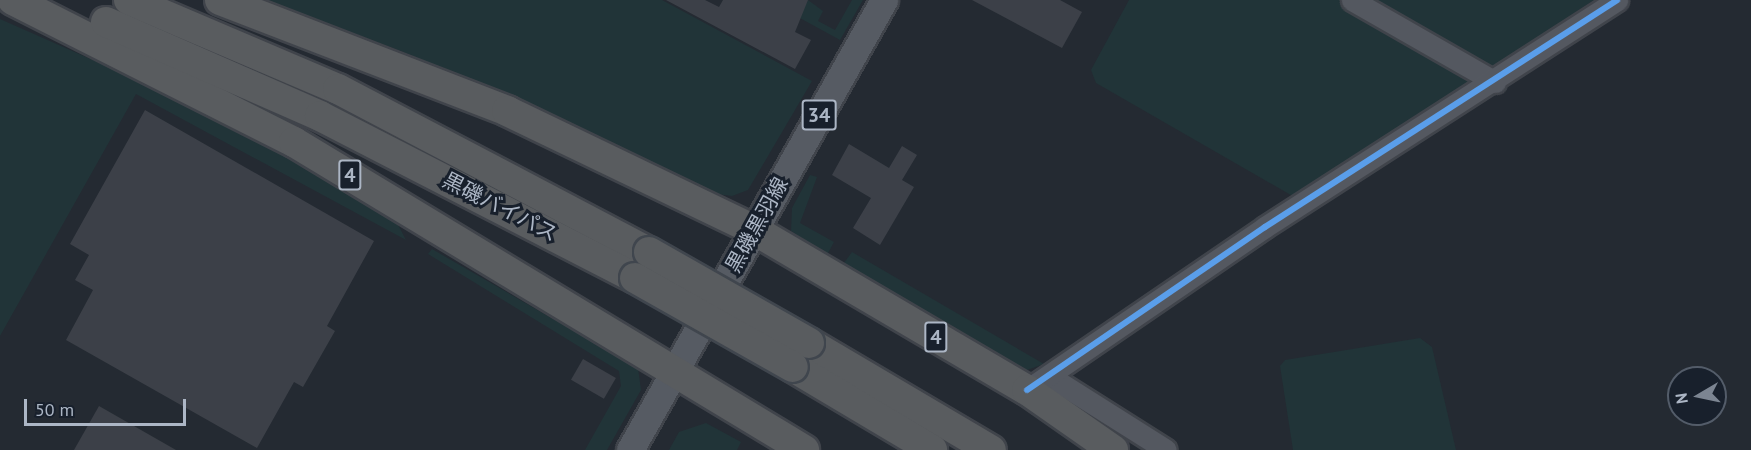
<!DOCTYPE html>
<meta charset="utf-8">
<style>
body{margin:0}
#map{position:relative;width:1751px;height:450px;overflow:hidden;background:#242a32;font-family:"PT Sans","Noto Sans JP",sans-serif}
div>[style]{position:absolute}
.green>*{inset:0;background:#213438}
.building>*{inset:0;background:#3c4048;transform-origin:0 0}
.roads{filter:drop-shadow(2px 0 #40444b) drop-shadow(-2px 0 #40444b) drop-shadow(0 2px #40444b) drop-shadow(0 -2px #40444b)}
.minor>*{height:21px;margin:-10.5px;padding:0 10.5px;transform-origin:10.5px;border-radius:10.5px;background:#545860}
.major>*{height:27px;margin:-13.5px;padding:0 13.5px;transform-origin:13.5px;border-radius:13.5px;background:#565b63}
.highway>*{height:30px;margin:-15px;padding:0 15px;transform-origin:15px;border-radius:15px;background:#595c5f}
.bridges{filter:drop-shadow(2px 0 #40464e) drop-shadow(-2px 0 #40464e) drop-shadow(0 2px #40464e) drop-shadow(0 -2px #40464e)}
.highway-bridge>*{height:30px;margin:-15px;padding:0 15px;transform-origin:15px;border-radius:15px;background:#595c5f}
.cycleway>*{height:6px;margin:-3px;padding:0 3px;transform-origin:3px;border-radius:3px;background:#5a9eea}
span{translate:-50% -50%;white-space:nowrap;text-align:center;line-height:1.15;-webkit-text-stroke:6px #18202c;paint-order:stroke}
.shield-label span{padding:2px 4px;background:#18202c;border:2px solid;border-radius:4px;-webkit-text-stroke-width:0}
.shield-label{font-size:20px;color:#acb6c5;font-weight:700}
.street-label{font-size:21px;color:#acb6c5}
.north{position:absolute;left:1667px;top:366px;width:60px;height:60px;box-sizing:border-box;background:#18202c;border:2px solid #535c69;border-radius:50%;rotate:261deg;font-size:16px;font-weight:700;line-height:24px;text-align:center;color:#acb6c5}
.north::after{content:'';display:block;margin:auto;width:21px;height:27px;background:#7c8592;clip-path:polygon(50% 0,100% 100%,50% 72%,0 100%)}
.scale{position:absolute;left:24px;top:399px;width:162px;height:27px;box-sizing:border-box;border:3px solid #acb6c5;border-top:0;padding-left:8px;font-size:18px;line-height:21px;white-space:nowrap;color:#acb6c5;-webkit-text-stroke:4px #18202c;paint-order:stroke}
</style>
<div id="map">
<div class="green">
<i style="clip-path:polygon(266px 0,662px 0,812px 81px,748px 190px,732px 196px,707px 193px,411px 55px)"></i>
<i style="clip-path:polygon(808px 0,823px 11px,818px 21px,835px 30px,852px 0,863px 0,840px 40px,798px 17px)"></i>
<i style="clip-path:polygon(1129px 0,1594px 0,1296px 198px,1096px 83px,1091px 70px)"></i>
<i style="clip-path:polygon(0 19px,138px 80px,303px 163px,394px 217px,406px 240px,136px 94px,0 336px)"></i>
<i style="clip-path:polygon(810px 175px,817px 177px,800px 223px,834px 242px,827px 255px,791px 231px,792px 208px)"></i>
<i style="clip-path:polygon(432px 249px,638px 368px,641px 390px,607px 450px,585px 450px,621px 386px,619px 371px,428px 254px)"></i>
<i style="clip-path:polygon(852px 252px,1044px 364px,1027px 370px,1017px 367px,844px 263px)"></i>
<i style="clip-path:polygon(1420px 338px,1432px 347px,1456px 450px,1293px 450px,1280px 366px,1285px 360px)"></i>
<i style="clip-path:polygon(706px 423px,741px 442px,737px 450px,669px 450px,679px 432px)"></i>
</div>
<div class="building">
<i style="clip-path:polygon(666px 0,705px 0,719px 7px,723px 0,808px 0,795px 32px,811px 40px,795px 69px)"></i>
<i style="clip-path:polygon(972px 0,1060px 0,1082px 12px,1062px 48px)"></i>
<i style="clip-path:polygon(145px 110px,374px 241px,327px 326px,335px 331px,303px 387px,294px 382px,257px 448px,66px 340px,93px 290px,75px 280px,89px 255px,70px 244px)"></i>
<i style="clip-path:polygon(849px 144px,889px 168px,902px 146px,917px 155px,902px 180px,914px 187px,880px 245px,853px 228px,871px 198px,832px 175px)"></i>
<i style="left:583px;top:359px;width:38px;height:24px;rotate:30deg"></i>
<i style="clip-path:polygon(99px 406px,176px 450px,74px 450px)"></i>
</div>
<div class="roads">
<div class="minor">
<i style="left:1352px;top:0;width:165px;rotate:29.8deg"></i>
<i style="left:1049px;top:376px;width:138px;rotate:32.3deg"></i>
<i style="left:1027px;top:390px;width:288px;rotate:-34.4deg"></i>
<i style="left:1265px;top:227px;width:419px;rotate:-32.8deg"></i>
</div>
<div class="major">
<i style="left:630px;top:450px;width:517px;rotate:-60.56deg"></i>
</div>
<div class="highway">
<i style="left:13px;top:0;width:315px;rotate:26.8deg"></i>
<i style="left:294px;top:142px;width:596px;rotate:31.13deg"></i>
<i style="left:129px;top:0;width:227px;rotate:23.1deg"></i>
<i style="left:338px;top:89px;width:351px;rotate:27.7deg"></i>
<i style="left:220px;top:0;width:308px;rotate:21.1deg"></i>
<i style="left:507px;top:111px;width:274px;rotate:25.7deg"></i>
<i style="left:754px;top:230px;width:316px;rotate:30.4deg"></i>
<i style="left:1027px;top:390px;width:105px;rotate:34.9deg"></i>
<i style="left:106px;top:22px;width:234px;rotate:23.7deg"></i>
<i style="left:320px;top:116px;width:354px;rotate:27.2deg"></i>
<i style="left:809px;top:343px;width:211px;rotate:30.5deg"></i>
<i style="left:793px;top:367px;width:162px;rotate:30.8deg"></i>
</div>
</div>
<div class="bridges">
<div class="highway-bridge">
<i style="left:649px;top:252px;width:184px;rotate:29.6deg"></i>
<i style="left:635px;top:278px;width:181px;rotate:29.4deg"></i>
</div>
</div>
<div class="cycleway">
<i style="left:1027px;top:390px;width:288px;rotate:-34.4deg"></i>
<i style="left:1265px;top:227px;width:419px;rotate:-32.8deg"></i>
</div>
<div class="shield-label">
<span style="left:819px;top:115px">34</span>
<span style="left:350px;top:175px">4</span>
<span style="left:936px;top:337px">4</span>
</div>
<div class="street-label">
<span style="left:500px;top:207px;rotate:27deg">黒磯バイパス</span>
<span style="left:757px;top:225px;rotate:-61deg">黒磯黒羽線</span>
</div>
<div class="north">N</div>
<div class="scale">50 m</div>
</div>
